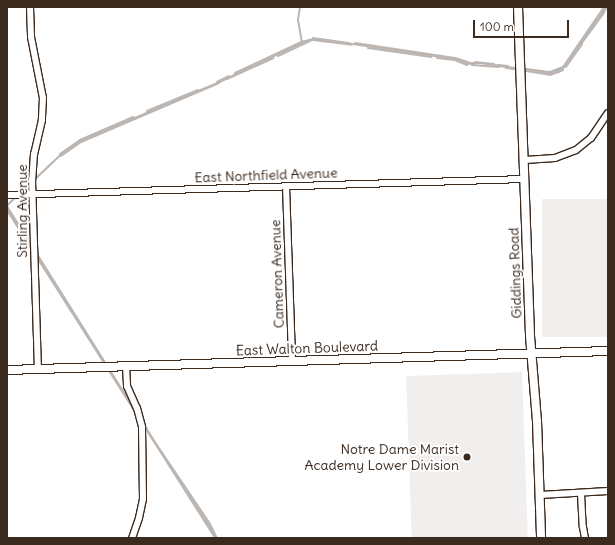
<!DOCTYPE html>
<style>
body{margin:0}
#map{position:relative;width:615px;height:545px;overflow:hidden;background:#fff;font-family:Delius,sans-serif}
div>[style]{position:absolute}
.built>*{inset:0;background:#f1efee;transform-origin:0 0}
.water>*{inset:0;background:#bcb6b3}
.stream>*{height:2px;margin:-1px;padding:0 1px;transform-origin:1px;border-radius:1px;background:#bcb6b3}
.roads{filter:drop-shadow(1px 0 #3b2a1e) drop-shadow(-1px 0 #3b2a1e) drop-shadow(0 1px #3b2a1e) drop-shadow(0 -1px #3b2a1e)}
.street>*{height:6px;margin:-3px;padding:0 3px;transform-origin:3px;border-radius:3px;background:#fff}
.secondary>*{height:8px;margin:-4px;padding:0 4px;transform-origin:4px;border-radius:4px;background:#fff}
.dots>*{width:11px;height:11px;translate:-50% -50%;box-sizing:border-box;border:2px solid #fff;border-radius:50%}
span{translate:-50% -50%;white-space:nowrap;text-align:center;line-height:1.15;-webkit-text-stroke:4px #fff;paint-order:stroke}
.street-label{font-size:14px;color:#3b2a1e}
.poi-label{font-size:14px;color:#3b2a1e}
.right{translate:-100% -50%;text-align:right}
.frame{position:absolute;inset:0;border:8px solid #3b2a1e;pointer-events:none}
.scale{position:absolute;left:473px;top:20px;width:96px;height:18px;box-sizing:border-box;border:2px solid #3b2a1e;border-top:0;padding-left:5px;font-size:12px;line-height:14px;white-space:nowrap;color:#3b2a1e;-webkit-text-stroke:3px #fff;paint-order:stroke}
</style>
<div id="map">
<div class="built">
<i style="left:608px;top:199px;width:138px;height:66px;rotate:90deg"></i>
<i style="left:522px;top:372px;width:166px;height:116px;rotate:88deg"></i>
</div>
<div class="water">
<i style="clip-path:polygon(604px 7px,607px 7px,605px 13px,564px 69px,559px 73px,550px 75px,480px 64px,467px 65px,455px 60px,325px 41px,313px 40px,306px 42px,218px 84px,81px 142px,61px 156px,8px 206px,158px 445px,210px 522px,218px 538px,214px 538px,7px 212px,7px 204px,60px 154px,80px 140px,217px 82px,305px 40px,313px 38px,325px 39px,455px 58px,467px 62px,480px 62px,550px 72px,563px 67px)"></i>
</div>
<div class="stream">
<i style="left:300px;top:7px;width:13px;rotate:99deg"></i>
<i style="left:298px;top:20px;width:22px;rotate:80deg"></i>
<i style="left:592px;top:29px;width:27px;rotate:-56deg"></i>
<i style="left:313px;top:38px;width:37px;rotate:8deg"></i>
<i style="left:355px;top:43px;width:101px;rotate:8.5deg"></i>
<i style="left:455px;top:58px;width:14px;rotate:17deg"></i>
<i style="left:368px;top:48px;width:64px;rotate:8.1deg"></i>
<i style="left:278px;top:56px;width:38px;rotate:-25deg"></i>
<i style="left:313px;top:40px;width:39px;rotate:7deg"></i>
<i style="left:437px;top:58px;width:18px;rotate:6deg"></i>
<i style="left:455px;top:60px;width:13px;rotate:23deg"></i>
<i style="left:475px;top:62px;width:19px;rotate:6deg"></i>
<i style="left:472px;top:65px;width:27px;rotate:4deg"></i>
<i style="left:498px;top:65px;width:10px;rotate:6deg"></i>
<i style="left:566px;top:67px;width:28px;rotate:-55deg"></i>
<i style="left:506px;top:68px;width:8px;rotate:7deg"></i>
<i style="left:526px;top:69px;width:24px;rotate:7deg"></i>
<i style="left:550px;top:72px;width:14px;rotate:-21deg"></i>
<i style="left:563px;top:67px;width:73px;rotate:-55.7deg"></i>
<i style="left:526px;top:71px;width:24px;rotate:9deg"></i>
<i style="left:550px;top:75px;width:14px;rotate:-21deg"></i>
<i style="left:235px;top:73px;width:75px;rotate:-25.2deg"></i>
<i style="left:227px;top:79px;width:51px;rotate:-24.1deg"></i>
<i style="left:217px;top:82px;width:13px;rotate:-27deg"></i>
<i style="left:147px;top:111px;width:55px;rotate:-22.4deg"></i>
<i style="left:60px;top:154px;width:24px;rotate:-35deg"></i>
<i style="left:80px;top:140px;width:58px;rotate:-23.5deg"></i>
<i style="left:61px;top:156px;width:24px;rotate:-35deg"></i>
<i style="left:81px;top:142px;width:150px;rotate:-23.1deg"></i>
</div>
<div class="roads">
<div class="street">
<i style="left:30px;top:7px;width:30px;rotate:88deg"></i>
<i style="left:31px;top:37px;width:62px;rotate:78.9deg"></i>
<i style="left:43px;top:98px;width:22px;rotate:93deg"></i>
<i style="left:42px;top:120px;width:35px;rotate:103deg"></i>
<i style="left:34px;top:154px;width:26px;rotate:94deg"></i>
<i style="left:32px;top:180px;width:189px;rotate:88.2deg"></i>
<i style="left:525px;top:160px;width:30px;rotate:-4deg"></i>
<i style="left:555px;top:158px;width:22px;rotate:-21deg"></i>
<i style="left:576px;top:150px;width:19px;rotate:-39deg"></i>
<i style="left:591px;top:138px;width:30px;rotate:-56deg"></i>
<i style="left:286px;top:186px;width:175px;rotate:88deg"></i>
<i style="left:7px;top:195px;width:518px;rotate:-1.77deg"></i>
<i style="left:126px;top:366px;width:20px;rotate:87deg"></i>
<i style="left:127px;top:386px;width:24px;rotate:66deg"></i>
<i style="left:137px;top:408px;width:20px;rotate:75deg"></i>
<i style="left:142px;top:427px;width:72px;rotate:89.2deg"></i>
<i style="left:143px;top:499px;width:19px;rotate:102deg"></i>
<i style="left:139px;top:518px;width:21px;rotate:109deg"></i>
<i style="left:581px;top:494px;width:33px;rotate:87deg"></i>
<i style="left:583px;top:527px;width:11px;rotate:80deg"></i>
<i style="left:540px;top:495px;width:68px;rotate:-3.4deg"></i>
</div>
<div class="secondary">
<i style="left:518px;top:7px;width:329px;rotate:87.9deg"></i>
<i style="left:530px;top:336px;width:85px;rotate:85.3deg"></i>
<i style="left:537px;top:421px;width:117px;rotate:88deg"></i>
<i style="left:7px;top:370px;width:601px;rotate:-1.81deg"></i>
</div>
</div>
<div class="dots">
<i style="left:467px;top:457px;background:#3b2a1e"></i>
</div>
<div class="street-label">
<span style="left:266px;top:175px;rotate:-2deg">East Northfield Avenue</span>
<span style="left:22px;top:211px;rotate:-90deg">Stirling Avenue</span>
<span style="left:515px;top:273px;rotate:-92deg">Giddings Road</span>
<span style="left:277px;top:274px;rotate:-92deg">Cameron Avenue</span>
<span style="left:307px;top:348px;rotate:-2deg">East Walton Boulevard</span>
</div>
<div class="poi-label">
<span class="right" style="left:459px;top:457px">Notre Dame Marist<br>Academy Lower Division</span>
</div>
<div class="frame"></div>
<div class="scale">100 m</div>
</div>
